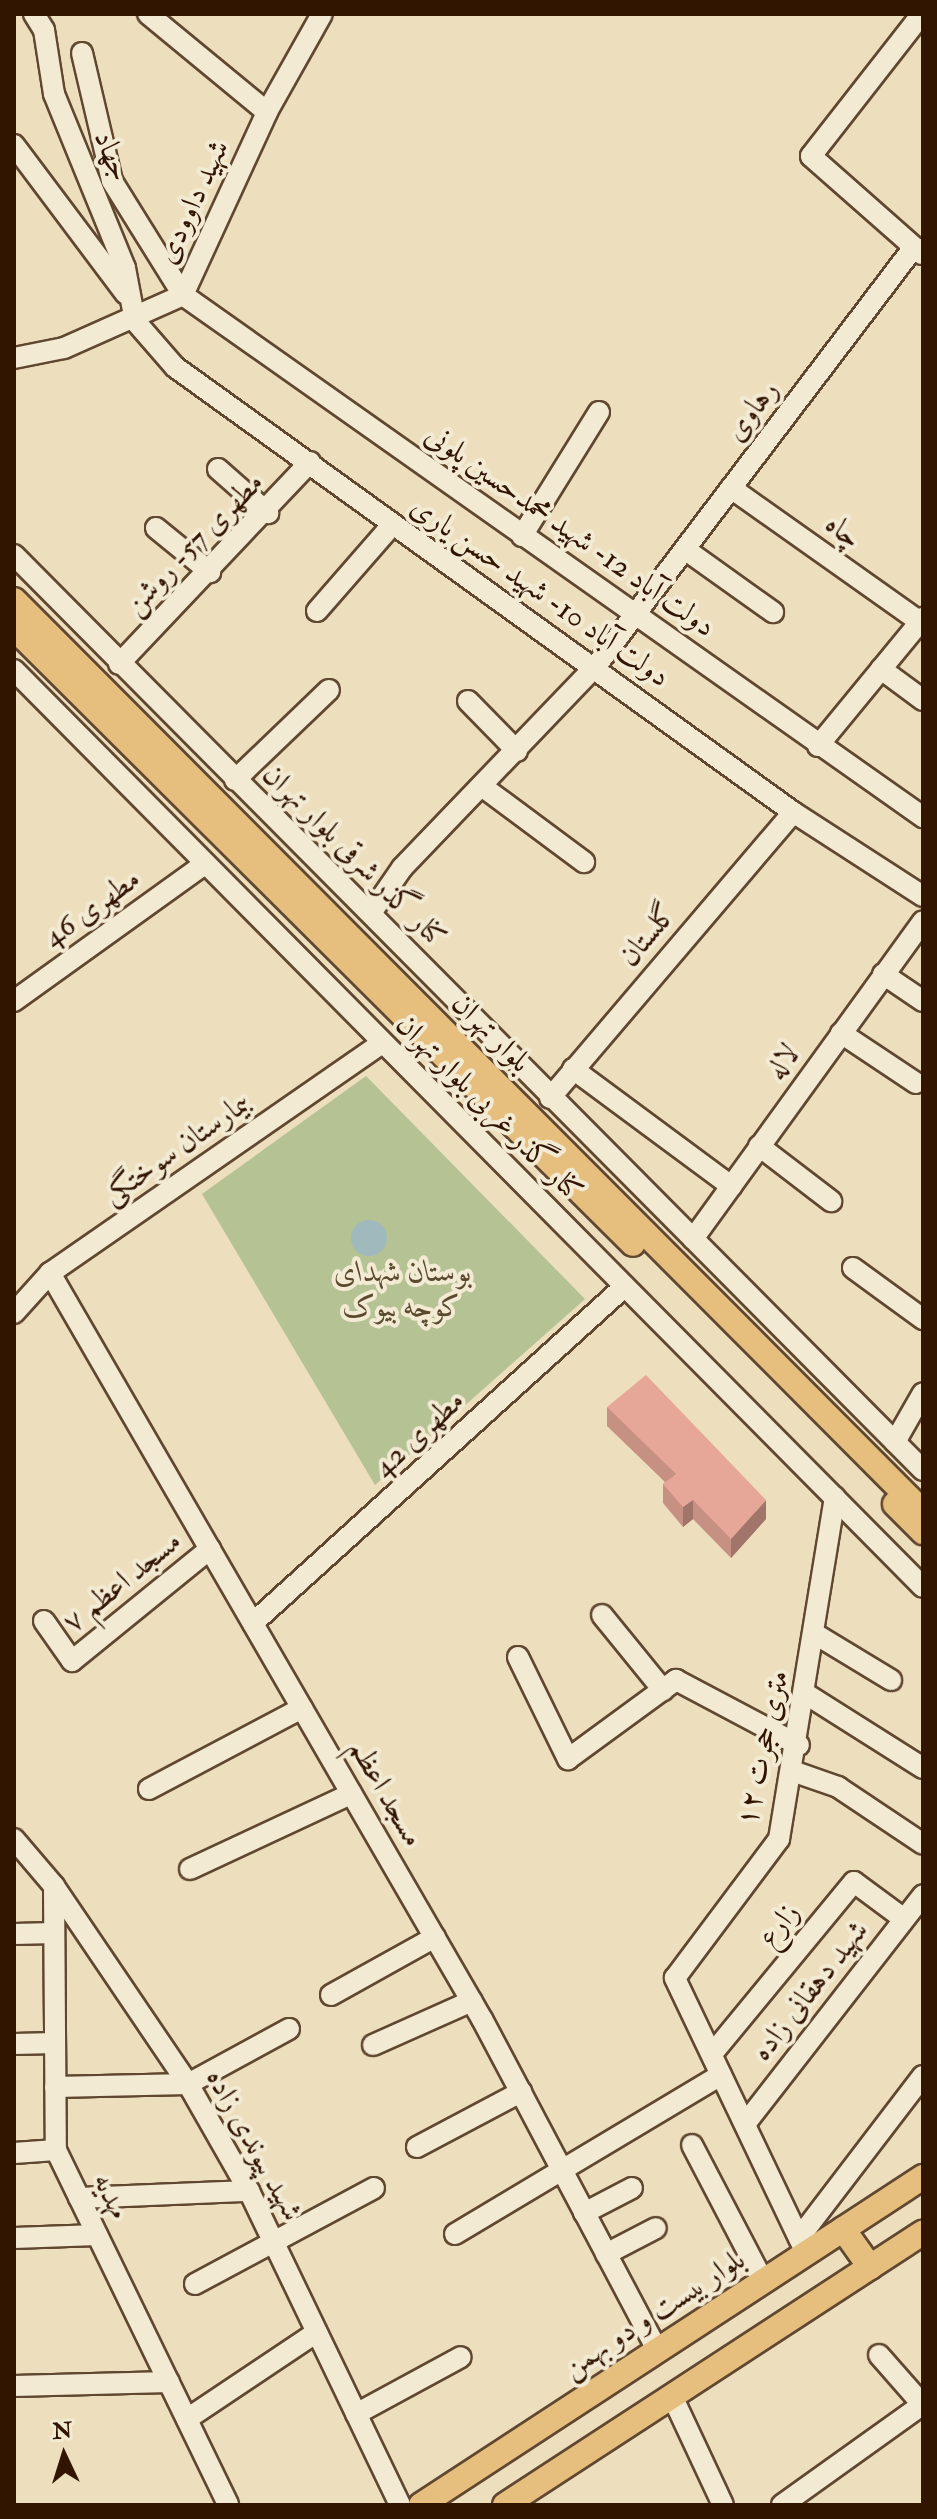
<!DOCTYPE html>
<meta charset="utf-8">
<style>
body{margin:0}
#map{position:relative;width:937px;height:2519px;overflow:hidden;background:#eddebd;font-family:"IM FELL Double Pica",Amiri,serif}
div>[style]{position:absolute}
.green>*{inset:0;background:#b5c293}
.water>*{inset:0;background:#a0b9bd}
.round{border-radius:50%}
.roads{filter:drop-shadow(2px 0 #604730) drop-shadow(-2px 0 #604730) drop-shadow(0 2px #604730) drop-shadow(0 -2px #604730)}
.minor>*{height:20px;margin:-10px;padding:0 10px;transform-origin:10px;border-radius:10px;background:#f3ead4}
.major>*{height:24px;margin:-12px;padding:0 12px;transform-origin:12px;border-radius:12px;background:#e6bf7e}
.wall>*{inset:0;background:#c69083}
.shaded-wall>*{inset:0;background:#a1756a}
.building>*{inset:0;background:#e6a798}
span{translate:-50% -50%;white-space:nowrap;text-align:center;line-height:1.15;-webkit-text-stroke:8px #f3ead4;paint-order:stroke}
.street-label{font-size:30px;color:#311501}
.park-label{font-size:30px;color:#59492d;font-style:italic}
.frame{position:absolute;inset:0;border:16px solid #311501;pointer-events:none}
.north{position:absolute;left:24px;top:2415px;width:80px;height:80px;-webkit-text-stroke:6px #f3ead4;paint-order:stroke;rotate:356deg;font-size:22px;font-weight:700;line-height:32px;text-align:center;color:#311501}
.north::after{content:'';display:block;margin:auto;width:28px;height:36px;background:#311501;clip-path:polygon(50% 0,100% 100%,50% 72%,0 100%)}
</style>
<div id="map">
<div class="green">
<i style="clip-path:polygon(366px 1076px,585px 1299px,375px 1485px,202px 1194px)"></i>
</div>
<div class="water">
<i class="round" style="left:351px;top:1220px;width:36px;height:36px"></i>
</div>
<div class="roads">
<div class="minor">
<i style="left:34px;top:14px;width:19px;rotate:58deg"></i>
<i style="left:44px;top:30px;width:65px;rotate:81.1deg"></i>
<i style="left:54px;top:94px;width:188px;rotate:67.8deg"></i>
<i style="left:125px;top:268px;width:54px;rotate:79.3deg"></i>
<i style="left:135px;top:321px;width:61px;rotate:49deg"></i>
<i style="left:175px;top:367px;width:762px;rotate:35.76deg"></i>
<i style="left:793px;top:812px;width:155px;rotate:32.9deg"></i>
<i style="left:148px;top:14px;width:154px;rotate:39.5deg"></i>
<i style="left:82px;top:53px;width:131px;rotate:76.8deg"></i>
<i style="left:112px;top:181px;width:134px;rotate:58.1deg"></i>
<i style="left:183px;top:295px;width:906px;rotate:35.2deg"></i>
<i style="left:14px;top:145px;width:186px;rotate:53.1deg"></i>
<i style="left:922px;top:254px;width:148px;rotate:-138.6deg"></i>
<i style="left:811px;top:156px;width:180px;rotate:-52deg"></i>
<i style="left:14px;top:358px;width:51px;rotate:-11.3deg"></i>
<i style="left:64px;top:348px;width:130px;rotate:-24deg"></i>
<i style="left:183px;top:295px;width:201px;rotate:-65.3deg"></i>
<i style="left:267px;top:112px;width:112px;rotate:-60.7deg"></i>
<i style="left:218px;top:469px;width:67px;rotate:41.3deg"></i>
<i style="left:731px;top:488px;width:232px;rotate:35.3deg"></i>
<i style="left:156px;top:528px;width:70px;rotate:39.2deg"></i>
<i style="left:522px;top:536px;width:146px;rotate:-58.2deg"></i>
<i style="left:686px;top:550px;width:107px;rotate:35.5deg"></i>
<i style="left:14px;top:555px;width:1290px;rotate:45.19deg"></i>
<i style="left:317px;top:611px;width:114px;rotate:-48.9deg"></i>
<i style="left:119px;top:664px;width:278px;rotate:-46.6deg"></i>
<i style="left:881px;top:669px;width:52px;rotate:36.4deg"></i>
<i style="left:14px;top:670px;width:1291px;rotate:45.25deg"></i>
<i style="left:468px;top:701px;width:70px;rotate:45.6deg"></i>
<i style="left:818px;top:746px;width:166px;rotate:-50.6deg"></i>
<i style="left:235px;top:780px;width:130px;rotate:-43.8deg"></i>
<i style="left:483px;top:787px;width:126px;rotate:36.6deg"></i>
<i style="left:371px;top:913px;width:55px;rotate:-55.4deg"></i>
<i style="left:402px;top:868px;width:280px;rotate:-46.2deg"></i>
<i style="left:596px;top:666px;width:526px;rotate:-52.8deg"></i>
<i style="left:883px;top:974px;width:48px;rotate:34deg"></i>
<i style="left:14px;top:1001px;width:235px;rotate:-35.7deg"></i>
<i style="left:841px;top:1033px;width:90px;rotate:33.7deg"></i>
<i style="left:573px;top:1069px;width:197px;rotate:36.5deg"></i>
<i style="left:550px;top:1098px;width:375px;rotate:-49.6deg"></i>
<i style="left:759px;top:1146px;width:91px;rotate:37.4deg"></i>
<i style="left:693px;top:1239px;width:392px;rotate:-54.1deg"></i>
<i style="left:853px;top:1268px;width:87px;rotate:36.1deg"></i>
<i style="left:50px;top:1273px;width:862px;rotate:59.93deg"></i>
<i style="left:482px;top:2019px;width:374px;rotate:62.1deg"></i>
<i style="left:14px;top:1313px;width:54px;rotate:-48deg"></i>
<i style="left:50px;top:1273px;width:404px;rotate:-34.7deg"></i>
<i style="left:895px;top:1442px;width:56px;rotate:-60.3deg"></i>
<i style="left:602px;top:1615px;width:97px;rotate:50.9deg"></i>
<i style="left:44px;top:1621px;width:49px;rotate:55deg"></i>
<i style="left:72px;top:1661px;width:178px;rotate:-39.1deg"></i>
<i style="left:253px;top:1623px;width:501px;rotate:-42.17deg"></i>
<i style="left:815px;top:1634px;width:89px;rotate:31.2deg"></i>
<i style="left:518px;top:1657px;width:114px;rotate:63.9deg"></i>
<i style="left:568px;top:1759px;width:134px;rotate:-36.2deg"></i>
<i style="left:676px;top:1680px;width:139px;rotate:27.9deg"></i>
<i style="left:806px;top:1694px;width:138px;rotate:32.3deg"></i>
<i style="left:795px;top:1772px;width:46px;rotate:19.2deg"></i>
<i style="left:838px;top:1787px;width:102px;rotate:33.8deg"></i>
<i style="left:149px;top:1789px;width:173px;rotate:-27.9deg"></i>
<i style="left:14px;top:1839px;width:62px;rotate:49.6deg"></i>
<i style="left:54px;top:1886px;width:239px;rotate:55.9deg"></i>
<i style="left:188px;top:2084px;width:123px;rotate:60.3deg"></i>
<i style="left:249px;top:2191px;width:348px;rotate:64.3deg"></i>
<i style="left:190px;top:1869px;width:178px;rotate:-25deg"></i>
<i style="left:54px;top:1886px;width:264px;rotate:89.6deg"></i>
<i style="left:56px;top:2150px;width:394px;rotate:64.1deg"></i>
<i style="left:14px;top:1934px;width:40px;rotate:-1.4deg"></i>
<i style="left:331px;top:1995px;width:119px;rotate:-29.1deg"></i>
<i style="left:14px;top:2044px;width:41px;rotate:-1.4deg"></i>
<i style="left:373px;top:2045px;width:108px;rotate:-24deg"></i>
<i style="left:712px;top:2054px;width:223px;rotate:-50.5deg"></i>
<i style="left:854px;top:1882px;width:62px;rotate:36.5deg"></i>
<i style="left:55px;top:2087px;width:133px;rotate:-1.3deg"></i>
<i style="left:188px;top:2084px;width:115px;rotate:-28.6deg"></i>
<i style="left:745px;top:2124px;width:290px;rotate:-52.1deg"></i>
<i style="left:692px;top:2145px;width:153px;rotate:62.4deg"></i>
<i style="left:417px;top:2147px;width:118px;rotate:-27.9deg"></i>
<i style="left:14px;top:2153px;width:42px;rotate:-4.1deg"></i>
<i style="left:79px;top:2198px;width:170px;rotate:-2.4deg"></i>
<i style="left:584px;top:2213px;width:54px;rotate:-27.5deg"></i>
<i style="left:455px;top:2234px;width:310px;rotate:-30.9deg"></i>
<i style="left:14px;top:2238px;width:83px;rotate:-2.1deg"></i>
<i style="left:799px;top:2238px;width:204px;rotate:-52.6deg"></i>
<i style="left:806px;top:2253px;width:305px;rotate:-115.5deg"></i>
<i style="left:675px;top:1978px;width:174px;rotate:-53.2deg"></i>
<i style="left:779px;top:1839px;width:346px;rotate:-80.7deg"></i>
<i style="left:606px;top:2254px;width:56px;rotate:-27.5deg"></i>
<i style="left:195px;top:2284px;width:203px;rotate:-28.2deg"></i>
<i style="left:879px;top:2355px;width:67px;rotate:48.7deg"></i>
<i style="left:14px;top:2386px;width:155px;rotate:-1.5deg"></i>
<i style="left:672px;top:2396px;width:120px;rotate:64.9deg"></i>
<i style="left:356px;top:2414px;width:119px;rotate:-28.5deg"></i>
<i style="left:187px;top:2419px;width:156px;rotate:-33.8deg"></i>
<i style="left:782px;top:2505px;width:173px;rotate:-35.6deg"></i>
</div>
<div class="major">
<i style="left:14px;top:600px;width:1288px;rotate:45.09deg"></i>
<i style="left:14px;top:628px;width:873px;rotate:44.86deg"></i>
<i style="left:895px;top:1504px;width:40px;rotate:45deg"></i>
<i style="left:843px;top:2229px;width:47px;rotate:54.6deg"></i>
<i style="left:421px;top:2505px;width:600px;rotate:-33.16deg"></i>
<i style="left:505px;top:2505px;width:499px;rotate:-33.1deg"></i>
</div>
</div>
<div class="wall">
<i style="clip-path:polygon(607px 1407px,766px 1519px,731px 1558px,693px 1519px,683px 1527px,663px 1503px,663px 1484px,665px 1482px,607px 1426px)"></i>
</div>
<div class="shaded-wall">
<i style="clip-path:polygon(693px 1500px,693px 1519px,683px 1527px,683px 1507px)"></i>
<i style="clip-path:polygon(766px 1500px,766px 1519px,731px 1558px,731px 1539px)"></i>
</div>
<div class="building">
<i style="clip-path:polygon(646px 1375px,766px 1500px,731px 1539px,693px 1500px,683px 1507px,663px 1484px,676px 1474px,607px 1407px)"></i>
</div>
<div class="street-label">
<span style="left:112px;top:156px;rotate:68deg">جهاد</span>
<span style="left:193px;top:202px;rotate:-65deg">شهید داوودی</span>
<span style="left:752px;top:411px;rotate:-53deg">رهاوی</span>
<span style="left:570px;top:531px;rotate:35deg">دولت آباد 12- شهید محمدحسین پلونی</span>
<span style="left:843px;top:531px;rotate:35deg">چاه</span>
<span style="left:194px;top:544px;rotate:-46deg">مطهری 57- روشن</span>
<span style="left:540px;top:592px;rotate:35deg">دولت آباد 10- شهید حسن یاری</span>
<span style="left:354px;top:856px;rotate:45deg">کنار گذر شرقی بلوار تهران</span>
<span style="left:92px;top:908px;rotate:-36deg">مطهری 46</span>
<span style="left:648px;top:935px;rotate:-50deg">گلستان</span>
<span style="left:491px;top:1033px;rotate:45deg">بلوار تهران</span>
<span style="left:783px;top:1062px;rotate:-54deg">لاله</span>
<span style="left:489px;top:1108px;rotate:45deg">کنار گذر غربی بلوار تهران</span>
<span style="left:177px;top:1149px;rotate:-35deg">بیمارستان سوختگی</span>
<span style="left:419px;top:1434px;rotate:-43deg">مطهری 42</span>
<span style="left:122px;top:1582px;rotate:-39deg">مسجد اعظم ۷</span>
<span style="left:763px;top:1748px;rotate:-78deg">۱۲ متری حجرت</span>
<span style="left:386px;top:1793px;rotate:60deg">مسجد اعظم</span>
<span style="left:779px;top:1925px;rotate:-51deg">زارع</span>
<span style="left:810px;top:1991px;rotate:-52deg">شهید دهقانی زاده</span>
<span style="left:254px;top:2145px;rotate:61deg">شهید پیوندی زاده</span>
<span style="left:111px;top:2196px;rotate:64deg">مهدیه</span>
<span style="left:654px;top:2314px;rotate:-33deg">بلوار بیست و دو بهمن</span>
</div>
<div class="park-label">
<span style="left:403px;top:1289px">بوستان شهدای<br>کوچه بیوک</span>
</div>
<div class="frame"></div>
<div class="north">N</div>
</div>
